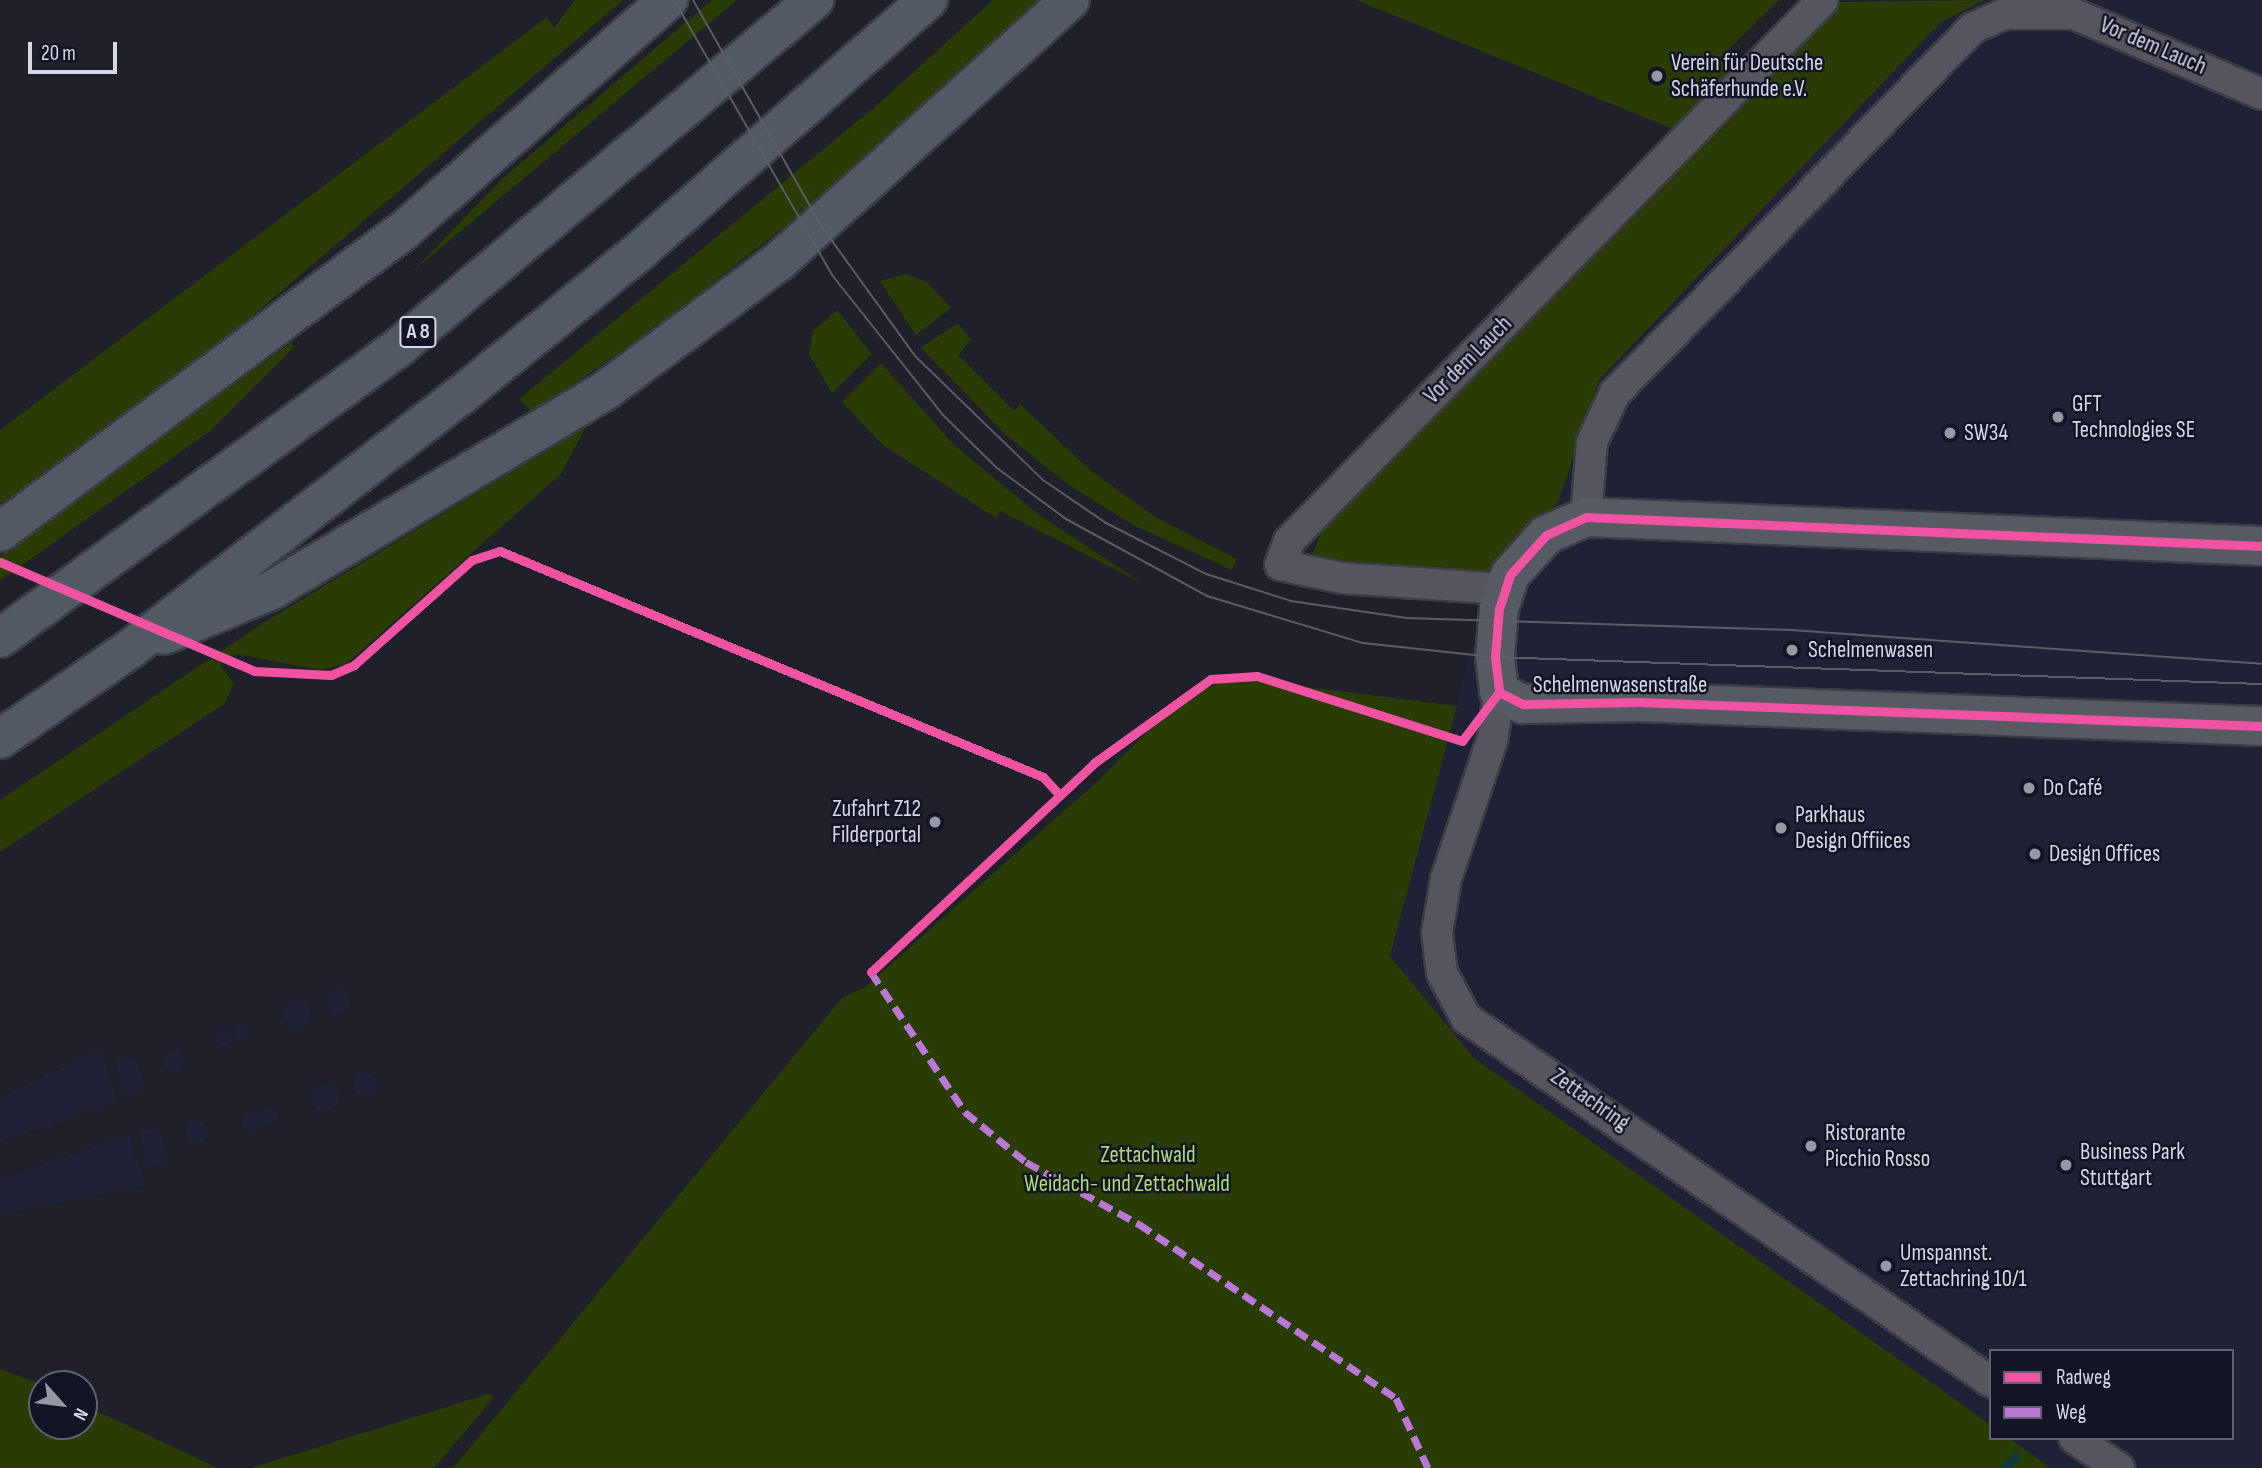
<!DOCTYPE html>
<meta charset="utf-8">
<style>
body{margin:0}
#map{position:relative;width:2262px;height:1468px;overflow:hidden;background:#1f202a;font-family:"Sofia Sans Condensed",sans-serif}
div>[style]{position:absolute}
.built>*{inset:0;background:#1f2136;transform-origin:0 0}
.round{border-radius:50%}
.green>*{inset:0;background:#293c06}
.stream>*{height:9px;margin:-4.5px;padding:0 4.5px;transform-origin:4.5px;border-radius:4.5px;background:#13393e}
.roads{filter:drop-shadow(2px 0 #3b3c44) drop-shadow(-2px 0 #3b3c44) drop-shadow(0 2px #3b3c44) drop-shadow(0 -2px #3b3c44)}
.street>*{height:30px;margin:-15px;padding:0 15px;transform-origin:15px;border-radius:15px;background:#55565d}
.secondary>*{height:38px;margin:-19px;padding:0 19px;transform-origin:19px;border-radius:19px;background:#565a62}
.highway>*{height:38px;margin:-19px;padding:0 19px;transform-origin:19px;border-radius:19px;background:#515a64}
.tram>*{height:2px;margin:-1px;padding:0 1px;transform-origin:1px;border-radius:1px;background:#5b5c64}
.quiet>*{height:7px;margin-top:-3.5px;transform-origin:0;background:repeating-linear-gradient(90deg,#ba77d6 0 14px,transparent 0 21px)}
.cycleway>*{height:9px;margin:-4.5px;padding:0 4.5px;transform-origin:4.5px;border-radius:4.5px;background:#f153a3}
.dots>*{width:19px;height:19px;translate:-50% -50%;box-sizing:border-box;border:4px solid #121324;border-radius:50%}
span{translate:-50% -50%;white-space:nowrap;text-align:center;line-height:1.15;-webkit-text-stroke:5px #121324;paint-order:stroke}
.shield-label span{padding:2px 5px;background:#121324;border:2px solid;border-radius:5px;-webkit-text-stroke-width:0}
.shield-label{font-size:21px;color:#d6d8e4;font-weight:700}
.street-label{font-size:23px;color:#d6d8e4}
.poi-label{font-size:23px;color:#d6d8e4}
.left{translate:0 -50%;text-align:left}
.right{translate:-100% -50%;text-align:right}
.park-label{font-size:23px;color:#aedc72}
.legend{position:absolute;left:1989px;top:1349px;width:245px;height:91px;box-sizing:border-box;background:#121324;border:2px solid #606271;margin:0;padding:9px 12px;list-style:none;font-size:21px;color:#d6d8e4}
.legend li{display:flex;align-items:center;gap:14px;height:35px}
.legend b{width:35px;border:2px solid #606271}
.north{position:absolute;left:28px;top:1370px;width:70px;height:70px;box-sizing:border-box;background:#121324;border:2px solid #606271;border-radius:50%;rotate:118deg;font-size:19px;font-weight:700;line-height:28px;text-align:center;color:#d6d8e4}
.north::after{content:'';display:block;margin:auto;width:24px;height:32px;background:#9698a3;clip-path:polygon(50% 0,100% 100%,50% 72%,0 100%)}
.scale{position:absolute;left:28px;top:42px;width:89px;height:32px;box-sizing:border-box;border:4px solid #d6d8e4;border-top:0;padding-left:9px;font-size:21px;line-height:24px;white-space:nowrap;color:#d6d8e4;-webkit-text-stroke:5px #121324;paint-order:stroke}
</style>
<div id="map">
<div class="built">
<i style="clip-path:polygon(1984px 0,2262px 0,2262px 1468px,2051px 1468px,2009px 1438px,2232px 1438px,2232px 1351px,1991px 1351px,1991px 1425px,1474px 1058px,1390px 956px,1493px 565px,1558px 503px,1599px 380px,1940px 23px)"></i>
<i class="round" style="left:326px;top:989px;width:24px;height:24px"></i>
<i class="round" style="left:283px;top:1000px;width:28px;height:28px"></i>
<i class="round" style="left:233px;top:1023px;width:18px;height:18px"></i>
<i class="round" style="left:215px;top:1029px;width:18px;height:18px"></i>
<i style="clip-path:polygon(100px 1050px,117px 1101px,0 1142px,0 1097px)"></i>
<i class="round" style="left:163px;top:1051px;width:22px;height:22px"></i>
<i style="left:135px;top:1055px;width:36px;height:22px;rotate:72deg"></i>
<i class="round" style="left:353px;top:1073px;width:24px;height:24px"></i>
<i class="round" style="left:311px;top:1084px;width:28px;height:28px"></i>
<i class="round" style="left:260px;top:1107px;width:18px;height:18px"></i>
<i class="round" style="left:242px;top:1113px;width:18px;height:18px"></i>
<i class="round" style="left:186px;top:1121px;width:22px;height:22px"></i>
<i style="left:158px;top:1126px;width:37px;height:21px;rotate:73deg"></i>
<i style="clip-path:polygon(128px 1134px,146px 1185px,0 1214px,0 1179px)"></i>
</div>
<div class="green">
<i style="clip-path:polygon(575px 0,623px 0,189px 370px,0 504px,0 430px,547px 17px,554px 28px)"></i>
<i style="clip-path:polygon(712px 0,737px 0,412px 272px,503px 178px)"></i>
<i style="clip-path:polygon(993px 0,1040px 0,822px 197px,652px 331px,532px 412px,519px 399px,876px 106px)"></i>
<i style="clip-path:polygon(1356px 0,1779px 0,1719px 59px,1738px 74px,1678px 131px)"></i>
<i style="clip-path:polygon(1984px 0,1940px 23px,1599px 380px,1558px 503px,1493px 565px,1490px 575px,1343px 564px,1312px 554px,1323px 530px,1376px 472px,1839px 2px)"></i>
<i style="clip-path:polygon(905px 274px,927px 282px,951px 308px,916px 335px,880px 281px)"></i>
<i style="clip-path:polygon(837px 310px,872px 354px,832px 393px,809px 354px,813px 331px)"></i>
<i style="clip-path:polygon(957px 323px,971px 339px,958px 355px,1014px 411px,1020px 404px,1091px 471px,1157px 518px,1237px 559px,1232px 570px,1133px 525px,1067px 484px,1005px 434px,921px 348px)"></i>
<i style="clip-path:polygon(292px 342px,294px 347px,210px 431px,0 581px,0 555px)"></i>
<i style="clip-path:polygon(881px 363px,954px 445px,1038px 514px,1142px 583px,1000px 511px,996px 518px,883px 445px,842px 402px)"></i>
<i style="clip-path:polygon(586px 427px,560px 475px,346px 664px,321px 670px,236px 654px,220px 665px,234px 684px,224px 704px,0 852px,0 800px,263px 623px)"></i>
<i style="clip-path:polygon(1236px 678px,1457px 706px,1390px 956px,1474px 1058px,1991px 1425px,1991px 1438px,2009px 1438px,2051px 1468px,453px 1468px,842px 998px,865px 987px,1100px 779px,1183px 696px)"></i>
<i style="clip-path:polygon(0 1369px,42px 1385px,42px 1426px,84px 1426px,84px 1405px,218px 1468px,0 1468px)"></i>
<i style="clip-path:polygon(488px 1394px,494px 1397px,434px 1468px,251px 1468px)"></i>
</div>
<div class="stream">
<i style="left:2005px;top:1468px;width:16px;rotate:-47deg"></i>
</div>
<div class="roads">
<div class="street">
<i style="left:1586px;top:517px;width:75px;rotate:-85.4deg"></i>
<i style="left:1592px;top:442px;width:54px;rotate:-64.9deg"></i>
<i style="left:1615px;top:393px;width:511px;rotate:-45.55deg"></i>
<i style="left:1973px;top:28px;width:34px;rotate:-24deg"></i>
<i style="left:2004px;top:14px;width:70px"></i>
<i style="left:2074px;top:14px;width:204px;rotate:23.1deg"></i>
<i style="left:1504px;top:589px;width:162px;rotate:-176.1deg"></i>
<i style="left:1342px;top:578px;width:63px;rotate:-168.2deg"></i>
<i style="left:1280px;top:565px;width:26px;rotate:-69deg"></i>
<i style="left:1289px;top:541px;width:760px;rotate:-45.37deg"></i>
<i style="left:1499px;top:692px;width:45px;rotate:97.6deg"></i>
<i style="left:1493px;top:737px;width:150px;rotate:108.3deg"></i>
<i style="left:1446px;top:879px;width:55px;rotate:99.5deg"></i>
<i style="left:1437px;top:933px;width:40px;rotate:82.9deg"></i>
<i style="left:1442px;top:973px;width:51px;rotate:61.9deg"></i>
<i style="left:1466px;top:1018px;width:639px;rotate:34.73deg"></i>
<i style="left:2074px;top:1438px;width:54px;rotate:33.7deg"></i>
</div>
<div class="secondary">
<i style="left:2262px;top:546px;width:677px;rotate:-177.54deg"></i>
<i style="left:1586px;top:517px;width:44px;rotate:155.8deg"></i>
<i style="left:1546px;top:535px;width:54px;rotate:132deg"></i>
<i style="left:1510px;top:575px;width:35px;rotate:108deg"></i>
<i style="left:1499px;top:608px;width:49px;rotate:94.7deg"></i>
<i style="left:1495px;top:657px;width:35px;rotate:83deg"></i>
<i style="left:1499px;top:692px;width:27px;rotate:27deg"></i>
<i style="left:1523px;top:704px;width:116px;rotate:-1deg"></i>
<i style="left:1639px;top:702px;width:623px;rotate:2.21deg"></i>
</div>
<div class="highway">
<i style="left:0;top:532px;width:503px;rotate:-36.76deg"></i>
<i style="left:403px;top:231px;width:352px;rotate:-41.1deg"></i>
<i style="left:164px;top:635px;width:117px;rotate:-22.6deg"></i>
<i style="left:272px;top:590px;width:393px;rotate:-30.9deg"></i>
<i style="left:609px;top:388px;width:211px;rotate:-36.7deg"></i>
<i style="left:778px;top:262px;width:392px;rotate:-41.9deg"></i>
<i style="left:0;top:638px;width:495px;rotate:-36.1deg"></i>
<i style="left:400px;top:346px;width:540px;rotate:-39.89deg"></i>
<i style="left:0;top:739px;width:158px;rotate:-34.7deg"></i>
<i style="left:130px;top:649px;width:416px;rotate:-37.5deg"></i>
<i style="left:460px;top:396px;width:233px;rotate:-38.9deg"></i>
<i style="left:641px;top:250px;width:381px;rotate:-41.1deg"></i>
</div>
</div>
<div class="tram">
<i style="left:674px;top:0;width:317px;rotate:60.1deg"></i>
<i style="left:832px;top:275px;width:177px;rotate:51.6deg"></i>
<i style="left:942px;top:414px;width:77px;rotate:44.5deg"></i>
<i style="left:997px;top:468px;width:86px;rotate:36.5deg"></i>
<i style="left:1066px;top:519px;width:161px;rotate:28.6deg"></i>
<i style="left:1207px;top:596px;width:163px;rotate:16.8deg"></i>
<i style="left:1363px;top:643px;width:133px;rotate:6.1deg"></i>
<i style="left:1495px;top:657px;width:767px;rotate:2.02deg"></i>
<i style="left:693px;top:0;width:261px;rotate:60.4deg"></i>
<i style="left:822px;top:227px;width:159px;rotate:54.2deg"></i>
<i style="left:915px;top:356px;width:178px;rotate:44.1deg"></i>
<i style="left:1043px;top:480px;width:76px;rotate:34.3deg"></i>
<i style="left:1106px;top:523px;width:112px;rotate:27deg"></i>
<i style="left:1206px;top:574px;width:89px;rotate:17.6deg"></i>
<i style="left:1291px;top:601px;width:117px;rotate:8.3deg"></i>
<i style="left:1407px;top:618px;width:384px;rotate:1.8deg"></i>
<i style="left:1791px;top:630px;width:472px;rotate:4.1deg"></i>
</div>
<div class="quiet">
<i style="left:871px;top:972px;width:169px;rotate:56.1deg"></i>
<i style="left:965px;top:1112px;width:79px;rotate:39.3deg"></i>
<i style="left:1026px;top:1162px;width:129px;rotate:28.8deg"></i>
<i style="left:1139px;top:1224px;width:310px;rotate:34.1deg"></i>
<i style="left:1396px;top:1398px;width:77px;rotate:65.4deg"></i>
</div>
<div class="cycleway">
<i style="left:2262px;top:546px;width:677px;rotate:-177.54deg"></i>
<i style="left:1586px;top:517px;width:44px;rotate:155.8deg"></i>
<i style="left:1546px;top:535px;width:54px;rotate:132deg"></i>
<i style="left:1510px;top:575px;width:35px;rotate:108deg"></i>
<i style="left:1499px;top:608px;width:49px;rotate:94.7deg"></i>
<i style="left:1495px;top:657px;width:35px;rotate:83deg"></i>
<i style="left:1499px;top:692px;width:27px;rotate:27deg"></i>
<i style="left:1523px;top:704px;width:116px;rotate:-1deg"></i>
<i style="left:1639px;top:702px;width:623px;rotate:2.21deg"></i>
<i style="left:0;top:562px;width:276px;rotate:23.2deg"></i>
<i style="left:254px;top:671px;width:77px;rotate:3deg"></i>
<i style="left:331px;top:675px;width:25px;rotate:-23deg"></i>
<i style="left:354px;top:665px;width:158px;rotate:-41.7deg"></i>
<i style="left:472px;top:560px;width:29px;rotate:-18deg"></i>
<i style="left:500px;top:551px;width:588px;rotate:22.6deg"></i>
<i style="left:1043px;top:777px;width:23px;rotate:47deg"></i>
<i style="left:871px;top:972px;width:306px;rotate:-43.1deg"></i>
<i style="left:1094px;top:763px;width:144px;rotate:-35.7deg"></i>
<i style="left:1211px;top:679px;width:46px;rotate:-3.7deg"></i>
<i style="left:1257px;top:676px;width:215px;rotate:17.6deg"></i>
<i style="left:1462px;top:741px;width:61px;rotate:-52.9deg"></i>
</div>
<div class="dots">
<i style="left:1657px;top:76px;background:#9698a3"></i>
<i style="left:2058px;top:417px;background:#9698a3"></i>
<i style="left:1950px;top:433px;background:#9698a3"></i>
<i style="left:1792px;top:650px;background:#9698a3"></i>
<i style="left:2029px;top:788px;background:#9698a3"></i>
<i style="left:935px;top:822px;background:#9698a3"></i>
<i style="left:1781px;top:828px;background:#9698a3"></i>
<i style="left:2035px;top:854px;background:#9698a3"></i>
<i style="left:1811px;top:1146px;background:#9698a3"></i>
<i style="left:2066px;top:1165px;background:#9698a3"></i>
<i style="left:1886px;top:1266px;background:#9698a3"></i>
</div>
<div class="shield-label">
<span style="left:418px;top:332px">A 8</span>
</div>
<div class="street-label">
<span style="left:2153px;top:46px;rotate:23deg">Vor dem Lauch</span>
<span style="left:1468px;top:360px;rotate:-45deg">Vor dem Lauch</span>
<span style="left:1620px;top:685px">Schelmenwasenstraße</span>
<span style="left:1590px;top:1100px;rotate:35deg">Zettachring</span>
</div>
<div class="poi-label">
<span class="left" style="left:1671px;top:76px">Verein für Deutsche<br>Schäferhunde e.V.</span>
<span class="left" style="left:2072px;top:417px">GFT<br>Technologies SE</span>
<span class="left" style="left:1964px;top:433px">SW34</span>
<span class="left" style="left:1808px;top:650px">Schelmenwasen</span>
<span class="left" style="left:2043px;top:788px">Do Café</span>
<span class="right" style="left:921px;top:822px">Zufahrt Z12<br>Filderportal</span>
<span class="left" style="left:1795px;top:828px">Parkhaus<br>Design Offiices</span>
<span class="left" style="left:2049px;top:854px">Design Offices</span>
<span class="left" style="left:1825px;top:1146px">Ristorante<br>Picchio Rosso</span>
<span class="left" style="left:2080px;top:1165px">Business Park<br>Stuttgart</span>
<span class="left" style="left:1900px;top:1266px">Umspannst.<br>Zettachring 10/1</span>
</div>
<div class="park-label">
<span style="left:1148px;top:1155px">Zettachwald</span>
<span style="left:1127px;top:1184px">Weidach- und Zettachwald</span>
</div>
<ul class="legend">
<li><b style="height:9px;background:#f153a3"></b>Radweg</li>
<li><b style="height:9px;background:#ba77d6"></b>Weg</li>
</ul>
<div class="north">N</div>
<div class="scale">20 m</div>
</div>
